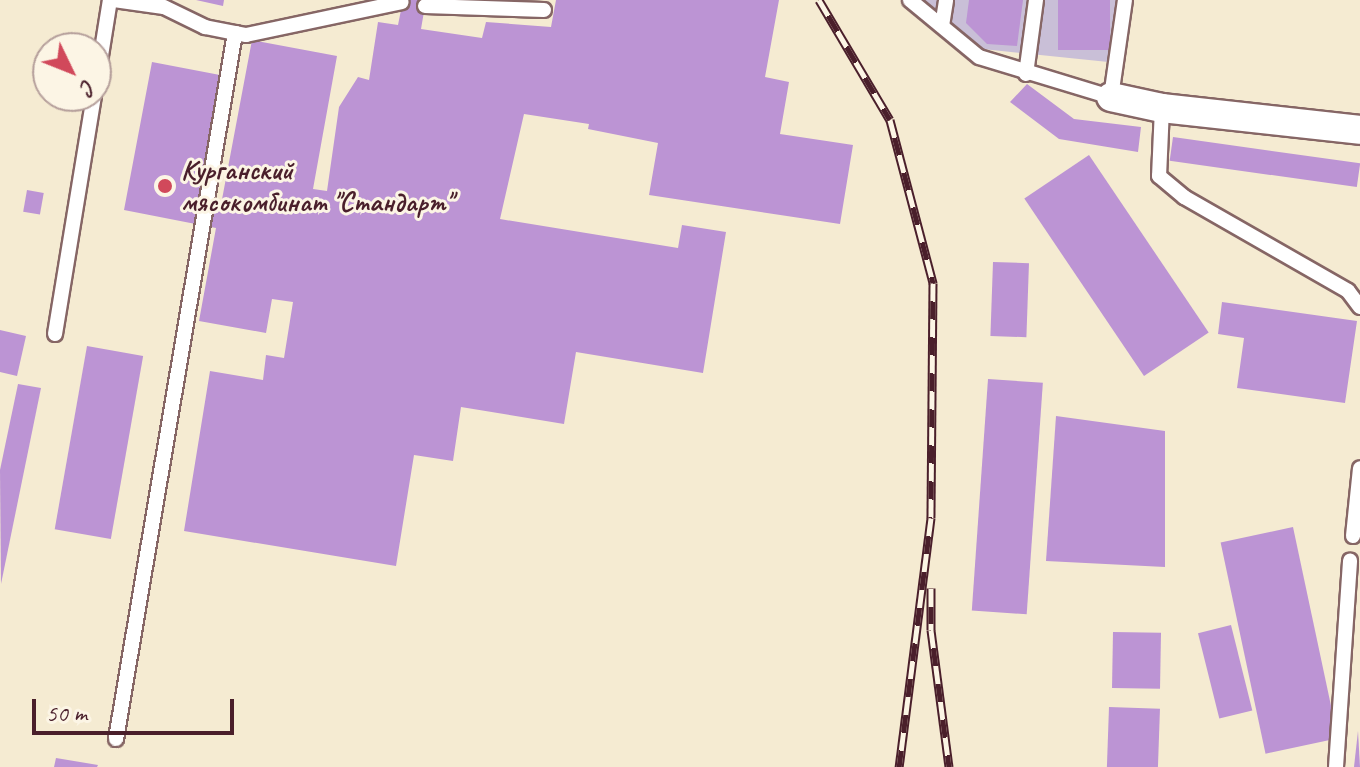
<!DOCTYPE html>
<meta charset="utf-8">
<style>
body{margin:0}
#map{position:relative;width:1360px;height:767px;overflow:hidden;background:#f5ebd2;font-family:Caveat,sans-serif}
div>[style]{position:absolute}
.industrial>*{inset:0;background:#c9bfd7}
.building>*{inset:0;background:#bc94d4;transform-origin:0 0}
.roads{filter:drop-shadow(2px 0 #866665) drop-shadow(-2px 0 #866665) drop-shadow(0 2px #866665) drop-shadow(0 -2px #866665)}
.lane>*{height:14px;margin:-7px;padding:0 7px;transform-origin:7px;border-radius:7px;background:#fff}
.street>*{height:28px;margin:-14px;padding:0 14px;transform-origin:14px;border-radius:14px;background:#fff}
.rail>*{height:9px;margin-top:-4.5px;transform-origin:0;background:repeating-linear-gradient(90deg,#fcf5e5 0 18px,#4a1f2b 0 36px);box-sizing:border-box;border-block:2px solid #4a1f2b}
.dots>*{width:22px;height:22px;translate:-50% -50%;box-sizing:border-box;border:4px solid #fcf5e5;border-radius:50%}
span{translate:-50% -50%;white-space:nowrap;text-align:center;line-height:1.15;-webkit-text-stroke:6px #fcf5e5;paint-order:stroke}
.poi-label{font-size:28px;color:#4a1f2b;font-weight:700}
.left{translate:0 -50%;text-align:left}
.north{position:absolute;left:32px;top:32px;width:80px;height:80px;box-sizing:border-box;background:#fcf5e5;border:2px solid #b59f9b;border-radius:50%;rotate:133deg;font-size:22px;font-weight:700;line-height:32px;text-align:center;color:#4a1f2b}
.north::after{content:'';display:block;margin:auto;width:28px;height:36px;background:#d1495b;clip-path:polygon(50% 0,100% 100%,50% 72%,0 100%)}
.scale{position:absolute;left:32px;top:699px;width:202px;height:36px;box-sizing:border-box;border:4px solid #4a1f2b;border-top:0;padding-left:10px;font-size:24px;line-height:28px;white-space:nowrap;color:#4a1f2b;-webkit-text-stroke:6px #fcf5e5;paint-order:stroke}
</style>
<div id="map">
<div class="industrial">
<i style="clip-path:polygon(910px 0,1125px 0,1118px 63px,954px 46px)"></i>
</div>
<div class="building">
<i style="clip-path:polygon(196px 0,224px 0,223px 6px)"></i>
<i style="clip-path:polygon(403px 0,426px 0,421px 29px,482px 38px,486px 22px,551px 27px,556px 0,779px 0,765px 77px,789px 82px,780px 134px,853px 145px,840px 224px,649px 195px,658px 143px,588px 129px,589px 124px,524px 114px,500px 219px,678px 248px,682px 225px,726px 232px,703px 373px,576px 352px,564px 424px,461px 407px,453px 461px,414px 455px,396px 566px,184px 531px,210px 371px,263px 380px,266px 355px,284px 358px,293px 302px,272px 299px,266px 333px,199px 321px,216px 228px,124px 210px,152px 62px,220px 75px,198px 206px,220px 210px,252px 40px,337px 56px,313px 189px,327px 191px,339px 107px,358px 77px,369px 80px,378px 22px,398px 25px)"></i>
<i style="clip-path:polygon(969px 0,1023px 0,1017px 46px,987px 44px,966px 23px)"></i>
<i style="left:1058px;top:0;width:52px;height:50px"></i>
<i style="clip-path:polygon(1027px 84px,1074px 119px,1141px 127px,1138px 152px,1059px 139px,1010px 102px)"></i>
<i style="left:1173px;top:137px;width:189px;height:24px;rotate:8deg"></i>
<i style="left:1089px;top:155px;width:214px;height:78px;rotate:56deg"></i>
<i style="left:27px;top:190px;width:17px;height:22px;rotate:10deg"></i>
<i style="left:993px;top:262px;width:36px;height:74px;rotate:2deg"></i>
<i style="clip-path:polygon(1222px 302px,1357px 321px,1345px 403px,1237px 388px,1244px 338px,1218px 334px)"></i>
<i style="clip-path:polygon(0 330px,26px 336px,17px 376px,0 372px)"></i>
<i style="left:87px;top:346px;width:57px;height:186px;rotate:10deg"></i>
<i style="left:988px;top:379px;width:55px;height:232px;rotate:4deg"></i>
<i style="clip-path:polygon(18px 384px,41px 388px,1px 584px,0 470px)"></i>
<i style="clip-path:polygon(1056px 416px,1165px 431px,1165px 567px,1046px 561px)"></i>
<i style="left:1293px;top:527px;width:216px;height:74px;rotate:78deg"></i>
<i style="left:1231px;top:625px;width:88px;height:34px;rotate:76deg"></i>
<i style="left:1113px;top:632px;width:48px;height:56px;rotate:1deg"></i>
<i style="left:1109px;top:707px;width:51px;height:60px;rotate:2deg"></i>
<i style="clip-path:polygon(1358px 731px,1360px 767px,1354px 767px)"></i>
<i style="clip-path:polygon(56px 758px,98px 765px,97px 767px,54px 767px)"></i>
</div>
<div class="roads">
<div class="lane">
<i style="left:114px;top:0;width:50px;rotate:8deg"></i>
<i style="left:164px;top:7px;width:46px;rotate:26deg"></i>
<i style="left:205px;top:27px;width:42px;rotate:11deg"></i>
<i style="left:246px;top:35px;width:159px;rotate:-11.9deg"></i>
<i style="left:910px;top:0;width:89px;rotate:39.6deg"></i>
<i style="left:979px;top:57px;width:138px;rotate:16.9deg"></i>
<i style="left:1111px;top:97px;width:98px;rotate:-81.8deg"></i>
<i style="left:425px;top:6px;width:119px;rotate:1.9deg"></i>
<i style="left:942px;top:26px;width:26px;rotate:-81deg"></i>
<i style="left:1026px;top:74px;width:75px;rotate:-82.3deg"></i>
<i style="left:96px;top:87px;width:88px;rotate:-80.9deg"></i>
<i style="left:1162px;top:108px;width:68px;rotate:92.5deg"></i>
<i style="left:1159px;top:176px;width:33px;rotate:40deg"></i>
<i style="left:1184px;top:197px;width:189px;rotate:29.8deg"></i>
<i style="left:1348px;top:291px;width:20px;rotate:53deg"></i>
<i style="left:55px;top:334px;width:241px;rotate:-80.7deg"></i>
<i style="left:1353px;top:536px;width:68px;rotate:-84.1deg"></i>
<i style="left:116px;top:739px;width:716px;rotate:-80.43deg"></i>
<i style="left:1336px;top:767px;width:207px;rotate:-86.1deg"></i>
</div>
<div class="street">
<i style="left:1111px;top:97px;width:52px;rotate:12.2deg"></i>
<i style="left:1162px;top:108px;width:199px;rotate:6.3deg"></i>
</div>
</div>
<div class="rail">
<i style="left:819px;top:0;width:139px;rotate:59.4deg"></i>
<i style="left:890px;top:120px;width:169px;rotate:75.2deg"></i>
<i style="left:933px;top:283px;width:235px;rotate:90.5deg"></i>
<i style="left:931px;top:518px;width:251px;rotate:97.3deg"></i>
<i style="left:931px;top:588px;width:42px;rotate:90deg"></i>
<i style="left:931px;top:630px;width:138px;rotate:82.5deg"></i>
</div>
<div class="dots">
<i style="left:165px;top:186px;background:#d1495b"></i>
</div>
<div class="poi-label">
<span class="left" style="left:181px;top:186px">Курганский<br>мясокомбинат "Стандарт"</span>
</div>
<div class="north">С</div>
<div class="scale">50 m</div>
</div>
